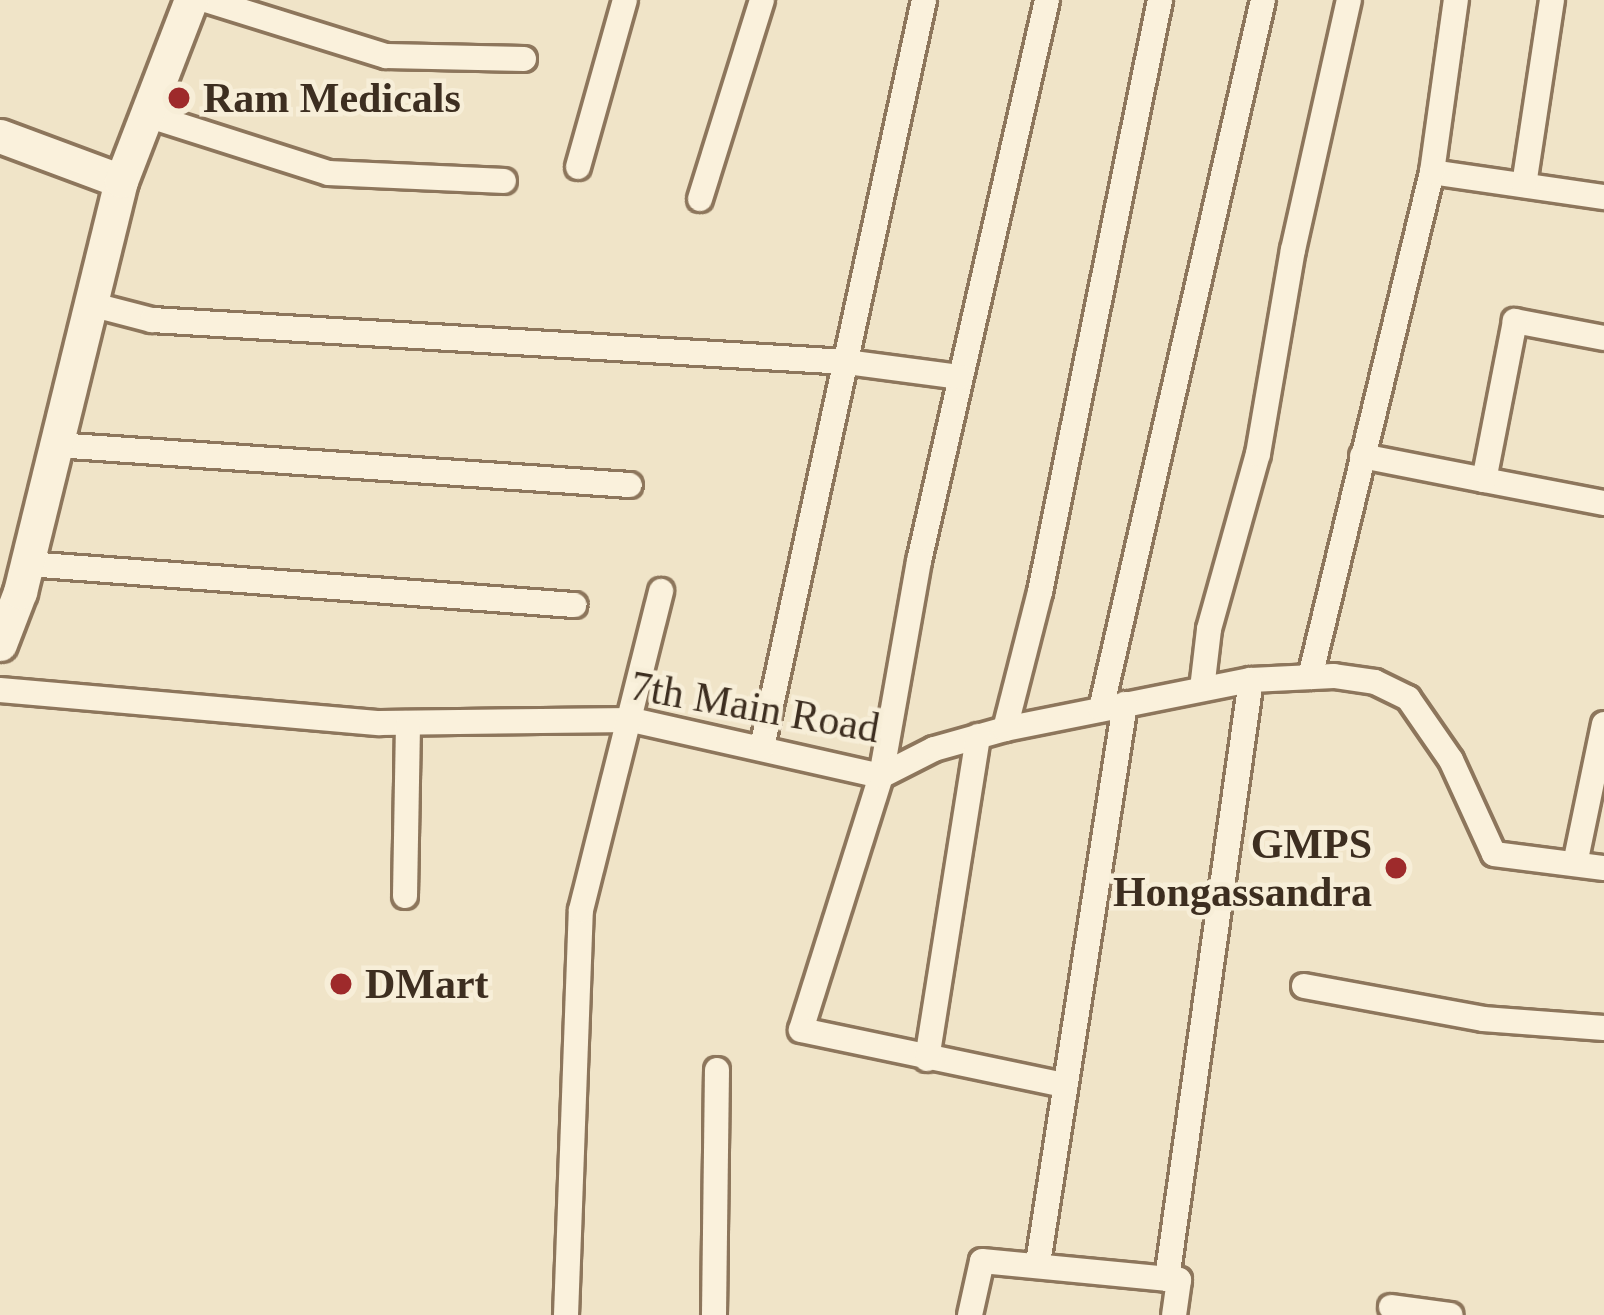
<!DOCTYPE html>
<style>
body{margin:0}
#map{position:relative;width:1604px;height:1315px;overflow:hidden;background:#f0e4c8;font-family:Georgia,serif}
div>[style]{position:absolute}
.roads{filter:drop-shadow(3px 0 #8d765c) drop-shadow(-3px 0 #8d765c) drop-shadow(0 3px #8d765c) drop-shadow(0 -3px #8d765c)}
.street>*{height:24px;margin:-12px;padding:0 12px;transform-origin:12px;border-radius:12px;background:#faf1dc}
.secondary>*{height:33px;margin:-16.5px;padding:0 16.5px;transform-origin:16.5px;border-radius:16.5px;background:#faf1dc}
.dots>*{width:33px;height:33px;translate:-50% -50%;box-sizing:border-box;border:6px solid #f7eed8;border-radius:50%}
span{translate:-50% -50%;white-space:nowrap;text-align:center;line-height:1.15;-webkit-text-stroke:9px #f7eed8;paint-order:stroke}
.poi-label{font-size:42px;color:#3d2e20;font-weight:700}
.left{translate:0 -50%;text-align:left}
.right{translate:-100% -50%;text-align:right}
.street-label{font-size:42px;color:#3d2e20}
</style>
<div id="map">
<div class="roads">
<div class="street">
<i style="left:206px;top:0;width:189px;rotate:17.3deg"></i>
<i style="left:386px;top:56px;width:138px;rotate:1.2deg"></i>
<i style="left:1047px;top:0;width:575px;rotate:102.85deg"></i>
<i style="left:919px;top:561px;width:218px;rotate:100deg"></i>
<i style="left:881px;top:776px;width:266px;rotate:107.5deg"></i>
<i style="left:801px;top:1030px;width:270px;rotate:11.8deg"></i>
<i style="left:147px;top:115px;width:191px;rotate:17.7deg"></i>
<i style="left:329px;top:173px;width:175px;rotate:2.6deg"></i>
<i style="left:578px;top:167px;width:173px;rotate:-74.3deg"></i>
<i style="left:1432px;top:172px;width:174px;rotate:8.3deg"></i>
<i style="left:1524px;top:185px;width:187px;rotate:-81.4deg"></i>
<i style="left:700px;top:199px;width:208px;rotate:-72.7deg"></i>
<i style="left:90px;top:304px;width:64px;rotate:14.5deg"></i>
<i style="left:152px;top:320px;width:695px;rotate:3.46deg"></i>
<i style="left:846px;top:362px;width:115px;rotate:7.5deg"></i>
<i style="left:1604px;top:338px;width:91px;rotate:-169.2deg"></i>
<i style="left:1515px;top:321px;width:162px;rotate:101deg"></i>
<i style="left:1484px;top:480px;width:122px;rotate:10.9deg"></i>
<i style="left:56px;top:445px;width:575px;rotate:3.99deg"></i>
<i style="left:1362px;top:456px;width:124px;rotate:11.1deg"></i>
<i style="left:27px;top:564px;width:549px;rotate:4.29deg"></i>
<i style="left:1310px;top:677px;width:520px;rotate:-76.42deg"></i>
<i style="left:1432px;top:172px;width:174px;rotate:-82.1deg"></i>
<i style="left:1202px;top:689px;width:60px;rotate:-83.3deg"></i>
<i style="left:1209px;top:629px;width:182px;rotate:-74.4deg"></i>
<i style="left:1258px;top:454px;width:207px;rotate:-80.3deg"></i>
<i style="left:1293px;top:250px;width:256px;rotate:-77.4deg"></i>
<i style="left:0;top:690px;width:381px;rotate:5deg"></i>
<i style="left:380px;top:723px;width:252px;rotate:-0.7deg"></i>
<i style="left:632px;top:720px;width:255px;rotate:12.7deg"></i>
<i style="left:881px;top:776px;width:59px;rotate:-27deg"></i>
<i style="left:934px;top:749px;width:74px;rotate:-15.7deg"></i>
<i style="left:1005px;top:729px;width:251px;rotate:-11.3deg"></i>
<i style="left:1251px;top:680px;width:83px;rotate:-2.8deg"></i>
<i style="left:1334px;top:676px;width:41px;rotate:8.3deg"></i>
<i style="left:1375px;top:682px;width:37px;rotate:26deg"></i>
<i style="left:1408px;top:698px;width:75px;rotate:55.3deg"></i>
<i style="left:1451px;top:760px;width:103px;rotate:65.4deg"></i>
<i style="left:1494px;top:854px;width:111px;rotate:7.3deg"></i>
<i style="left:1101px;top:709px;width:727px;rotate:-77.13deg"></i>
<i style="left:1005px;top:729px;width:141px;rotate:-75.7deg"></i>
<i style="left:1040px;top:592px;width:604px;rotate:-78.54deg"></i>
<i style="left:762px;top:747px;width:764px;rotate:-77.76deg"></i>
<i style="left:1575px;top:864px;width:143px;rotate:-78.3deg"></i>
<i style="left:405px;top:896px;width:173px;rotate:-89deg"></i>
<i style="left:1304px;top:986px;width:182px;rotate:10.4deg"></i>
<i style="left:1483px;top:1019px;width:121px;rotate:4.3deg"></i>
<i style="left:927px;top:1059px;width:327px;rotate:-81deg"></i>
<i style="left:1038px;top:1263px;width:566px;rotate:-81.15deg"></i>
<i style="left:1167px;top:1279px;width:605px;rotate:-82.02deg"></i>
<i style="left:1391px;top:1307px;width:60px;rotate:7.7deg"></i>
<i style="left:566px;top:1315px;width:405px;rotate:-87.9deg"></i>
<i style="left:581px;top:910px;width:329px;rotate:-75.9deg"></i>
<i style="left:714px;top:1315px;width:245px;rotate:-89.3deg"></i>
<i style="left:970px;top:1315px;width:55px;rotate:-77.5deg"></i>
<i style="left:982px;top:1261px;width:198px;rotate:5.5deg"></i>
<i style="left:1179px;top:1280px;width:35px;rotate:98deg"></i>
</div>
<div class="secondary">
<i style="left:0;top:136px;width:129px;rotate:20.4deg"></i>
<i style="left:0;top:644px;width:56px;rotate:-69deg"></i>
<i style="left:20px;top:592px;width:423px;rotate:-76.2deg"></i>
<i style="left:121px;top:181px;width:194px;rotate:-68.9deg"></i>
</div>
</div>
<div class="dots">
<i style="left:179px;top:98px;background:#9e2a2b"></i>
<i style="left:1396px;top:868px;background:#9e2a2b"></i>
<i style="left:341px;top:984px;background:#9e2a2b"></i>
</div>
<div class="poi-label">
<span class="left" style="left:203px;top:98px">Ram Medicals</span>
<span class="right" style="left:1372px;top:868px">GMPS<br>Hongassandra</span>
<span class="left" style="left:365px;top:984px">DMart</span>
</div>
<div class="street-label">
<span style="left:755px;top:707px;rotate:10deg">7th Main Road</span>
</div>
</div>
